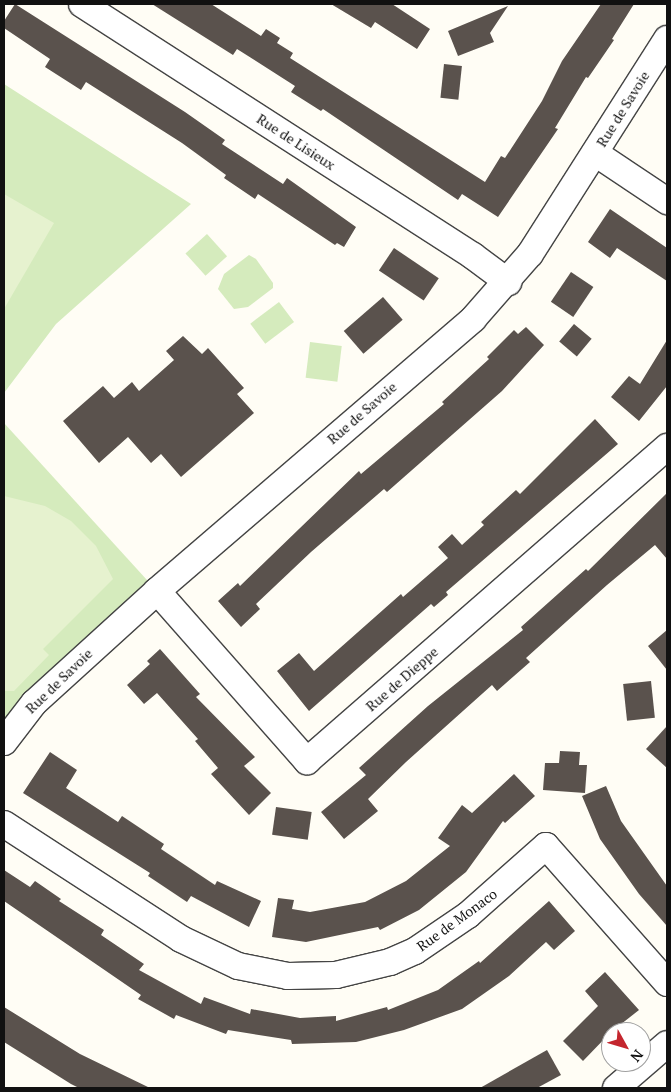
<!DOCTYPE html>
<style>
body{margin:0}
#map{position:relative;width:671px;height:1092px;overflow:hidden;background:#fffdf5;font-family:"PT Serif",serif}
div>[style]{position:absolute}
.green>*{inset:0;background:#d5ebbd;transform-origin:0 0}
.pitch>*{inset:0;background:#e6f2cf}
.building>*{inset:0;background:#5a524d;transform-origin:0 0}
.roads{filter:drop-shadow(1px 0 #444) drop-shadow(-1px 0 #444) drop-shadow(0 1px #444) drop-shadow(0 -1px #444)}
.minor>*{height:26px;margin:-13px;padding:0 13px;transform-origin:13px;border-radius:13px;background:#fff}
span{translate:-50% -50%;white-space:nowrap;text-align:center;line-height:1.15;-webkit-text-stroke:5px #fff;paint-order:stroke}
.street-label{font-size:14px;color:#111}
.frame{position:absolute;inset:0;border:5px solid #111;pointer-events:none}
.north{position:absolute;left:601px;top:1022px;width:50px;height:50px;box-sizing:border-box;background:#fff;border:1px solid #a0a0a0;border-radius:50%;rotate:129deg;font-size:14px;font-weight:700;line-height:20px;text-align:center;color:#111}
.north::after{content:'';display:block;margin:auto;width:18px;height:22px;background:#c4262e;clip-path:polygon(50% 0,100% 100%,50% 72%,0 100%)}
</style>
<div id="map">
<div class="green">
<i style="clip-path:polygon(4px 84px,191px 204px,56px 324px,4px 393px)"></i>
<i style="left:207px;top:234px;width:30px;height:29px;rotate:48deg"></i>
<i style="clip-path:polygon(249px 255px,256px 259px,273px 283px,273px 288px,248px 307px,234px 309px,218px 289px,224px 274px)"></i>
<i style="left:279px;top:302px;width:25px;height:36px;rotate:53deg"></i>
<i style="left:310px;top:342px;width:32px;height:36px;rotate:7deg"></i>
<i style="clip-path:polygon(4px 423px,157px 591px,4px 742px)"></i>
</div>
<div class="pitch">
<i style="clip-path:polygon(4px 194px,54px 223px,4px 309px)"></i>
<i style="clip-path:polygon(4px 496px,45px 506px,71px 521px,96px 546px,113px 579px,43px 649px,49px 655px,14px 691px,4px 691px)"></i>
</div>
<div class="building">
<i style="clip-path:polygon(15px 4px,185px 112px,225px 140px,222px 144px,283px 184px,287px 178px,356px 227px,344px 247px,337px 243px,335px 245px,258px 194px,255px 199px,224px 178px,226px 175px,182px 143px,86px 82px,81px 90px,45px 67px,50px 59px,4px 28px,4px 21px)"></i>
<i style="clip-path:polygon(152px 4px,211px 4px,261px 36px,266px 29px,280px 38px,277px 43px,293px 53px,290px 58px,485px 182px,501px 156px,505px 158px,542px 101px,562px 61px,601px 4px,634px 4px,612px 39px,614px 40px,588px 78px,586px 77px,555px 128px,558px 129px,498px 217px,462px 194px,458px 200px,323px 109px,321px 111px,291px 92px,295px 86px,237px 49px,233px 55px)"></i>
<i style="clip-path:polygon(331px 4px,392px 4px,430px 29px,417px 49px,375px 22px,371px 28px)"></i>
<i style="clip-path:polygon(508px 6px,490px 33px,494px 42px,458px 56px,448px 31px)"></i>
<i style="left:444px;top:64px;width:18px;height:34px;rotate:6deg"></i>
<i style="clip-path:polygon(610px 209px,667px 248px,667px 281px,617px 248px,610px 258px,588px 242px)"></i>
<i style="left:394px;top:248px;width:54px;height:27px;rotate:34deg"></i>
<i style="left:571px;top:272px;width:27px;height:36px;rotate:34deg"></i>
<i style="left:383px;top:297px;width:30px;height:52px;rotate:49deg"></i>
<i style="left:574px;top:324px;width:23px;height:23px;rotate:40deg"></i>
<i style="clip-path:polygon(526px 327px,544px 345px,502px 391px,387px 492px,384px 489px,311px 552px,256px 604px,260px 609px,241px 627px,218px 601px,238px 583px,240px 586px,359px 471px,361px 474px,444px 404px,442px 402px,489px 359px,487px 357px,514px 330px,518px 334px)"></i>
<i style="clip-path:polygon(183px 336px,202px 354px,208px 348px,244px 388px,237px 394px,254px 413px,181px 477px,161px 454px,151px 463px,128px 437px,99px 463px,63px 421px,103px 386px,114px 398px,132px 382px,139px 391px,174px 360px,166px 351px)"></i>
<i style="clip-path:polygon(667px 340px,667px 386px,639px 421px,611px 397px,629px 376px,640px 384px)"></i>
<i style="clip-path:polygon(595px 419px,618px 444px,446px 592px,448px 595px,434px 607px,431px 604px,309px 711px,277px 671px,299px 653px,314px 671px,401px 594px,403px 597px,448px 558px,438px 547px,452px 534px,462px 545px,484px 525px,481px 522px,516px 490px,520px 494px)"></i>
<i style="clip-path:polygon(667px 493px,667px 559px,655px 545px,607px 585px,526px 658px,530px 662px,497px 691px,492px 685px,406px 762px,368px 799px,378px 811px,344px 839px,321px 812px,366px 775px,359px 768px,428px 706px,523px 630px,521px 627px,586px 569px,588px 571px)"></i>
<i style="clip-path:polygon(667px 630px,667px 670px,648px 646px)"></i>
<i style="clip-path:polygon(160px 649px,200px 694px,196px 697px,255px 757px,244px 766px,271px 793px,249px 815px,211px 774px,218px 768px,195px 741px,198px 739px,157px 693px,144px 704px,127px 685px,150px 664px,147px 661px)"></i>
<i style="left:651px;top:681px;width:37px;height:28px;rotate:84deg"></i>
<i style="clip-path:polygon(667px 726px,667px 768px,646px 749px)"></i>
<i style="clip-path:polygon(560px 751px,580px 752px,579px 765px,587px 765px,585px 793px,543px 790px,545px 763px,559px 763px)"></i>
<i style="clip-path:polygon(50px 752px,77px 770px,66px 788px,118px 822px,122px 816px,164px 844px,161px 849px,215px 885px,217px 881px,261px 901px,249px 927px,191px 896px,187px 902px,148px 876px,150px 873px,23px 793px)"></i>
<i style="clip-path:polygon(514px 774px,535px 796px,505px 823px,503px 821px,466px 872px,419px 910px,380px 930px,378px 927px,306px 942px,272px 937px,278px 898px,294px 900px,292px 909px,310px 912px,365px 902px,406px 881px,450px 846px,438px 838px,462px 805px,472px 813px)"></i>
<i style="clip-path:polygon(606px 786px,621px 821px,667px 886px,667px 926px,639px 894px,600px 839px,582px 796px)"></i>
<i style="left:276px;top:807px;width:36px;height:28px;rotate:8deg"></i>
<i style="clip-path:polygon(4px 870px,30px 887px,35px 881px,61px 899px,59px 901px,104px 930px,101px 935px,144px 964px,139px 970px,201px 1004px,204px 997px,250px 1014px,251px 1009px,300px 1018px,336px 1016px,336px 1021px,387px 1007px,388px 1010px,438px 990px,479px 961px,480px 963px,549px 901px,575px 931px,554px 950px,546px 942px,509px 976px,462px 1009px,404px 1030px,356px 1042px,292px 1044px,291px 1040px,228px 1030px,226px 1034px,176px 1015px,174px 1019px,138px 999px,141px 995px,4px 901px)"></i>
<i style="clip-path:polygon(605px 972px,639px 1010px,611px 1032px,583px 1061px,563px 1041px,598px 1006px,585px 991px)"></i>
<i style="clip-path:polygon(4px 1007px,80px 1054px,150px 1088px,79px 1088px,71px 1084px,4px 1042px)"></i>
<i style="clip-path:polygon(547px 1050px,561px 1075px,537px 1088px,480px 1088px)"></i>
</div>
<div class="roads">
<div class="minor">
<i style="left:82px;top:4px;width:465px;rotate:32.8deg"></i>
<i style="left:473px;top:256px;width:44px;rotate:36.6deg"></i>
<i style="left:595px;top:153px;width:87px;rotate:33.7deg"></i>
<i style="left:157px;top:591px;width:227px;rotate:48.6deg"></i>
<i style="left:307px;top:761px;width:478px;rotate:-41.1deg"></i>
<i style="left:4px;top:742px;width:49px;rotate:-52.4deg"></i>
<i style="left:34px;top:703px;width:166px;rotate:-42.3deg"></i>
<i style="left:157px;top:591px;width:417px;rotate:-40.7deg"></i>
<i style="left:473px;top:319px;width:86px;rotate:-48.8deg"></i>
<i style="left:530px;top:254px;width:255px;rotate:-57.5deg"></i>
<i style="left:4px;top:824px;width:211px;rotate:33deg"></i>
<i style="left:181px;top:939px;width:63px;rotate:25.3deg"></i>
<i style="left:238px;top:966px;width:51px;rotate:11.3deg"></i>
<i style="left:288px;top:976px;width:48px;rotate:-1.2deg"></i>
<i style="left:336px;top:975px;width:56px;rotate:-13.5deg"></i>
<i style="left:390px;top:962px;width:27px;rotate:-24deg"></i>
<i style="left:415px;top:951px;width:64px;rotate:-34.2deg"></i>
<i style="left:468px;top:915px;width:104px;rotate:-41.5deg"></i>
<i style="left:546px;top:846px;width:183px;rotate:48.5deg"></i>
<i style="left:616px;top:1088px;width:67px;rotate:-40.8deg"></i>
</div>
</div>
<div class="street-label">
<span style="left:623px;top:109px;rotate:-58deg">Rue de Savoie</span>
<span style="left:296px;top:142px;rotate:33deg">Rue de Lisieux</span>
<span style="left:362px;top:413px;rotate:-41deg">Rue de Savoie</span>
<span style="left:402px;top:679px;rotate:-41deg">Rue de Dieppe</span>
<span style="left:59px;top:681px;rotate:-44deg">Rue de Savoie</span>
<span style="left:457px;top:920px;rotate:-36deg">Rue de Monaco</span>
</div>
<div class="frame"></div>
<div class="north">N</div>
</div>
